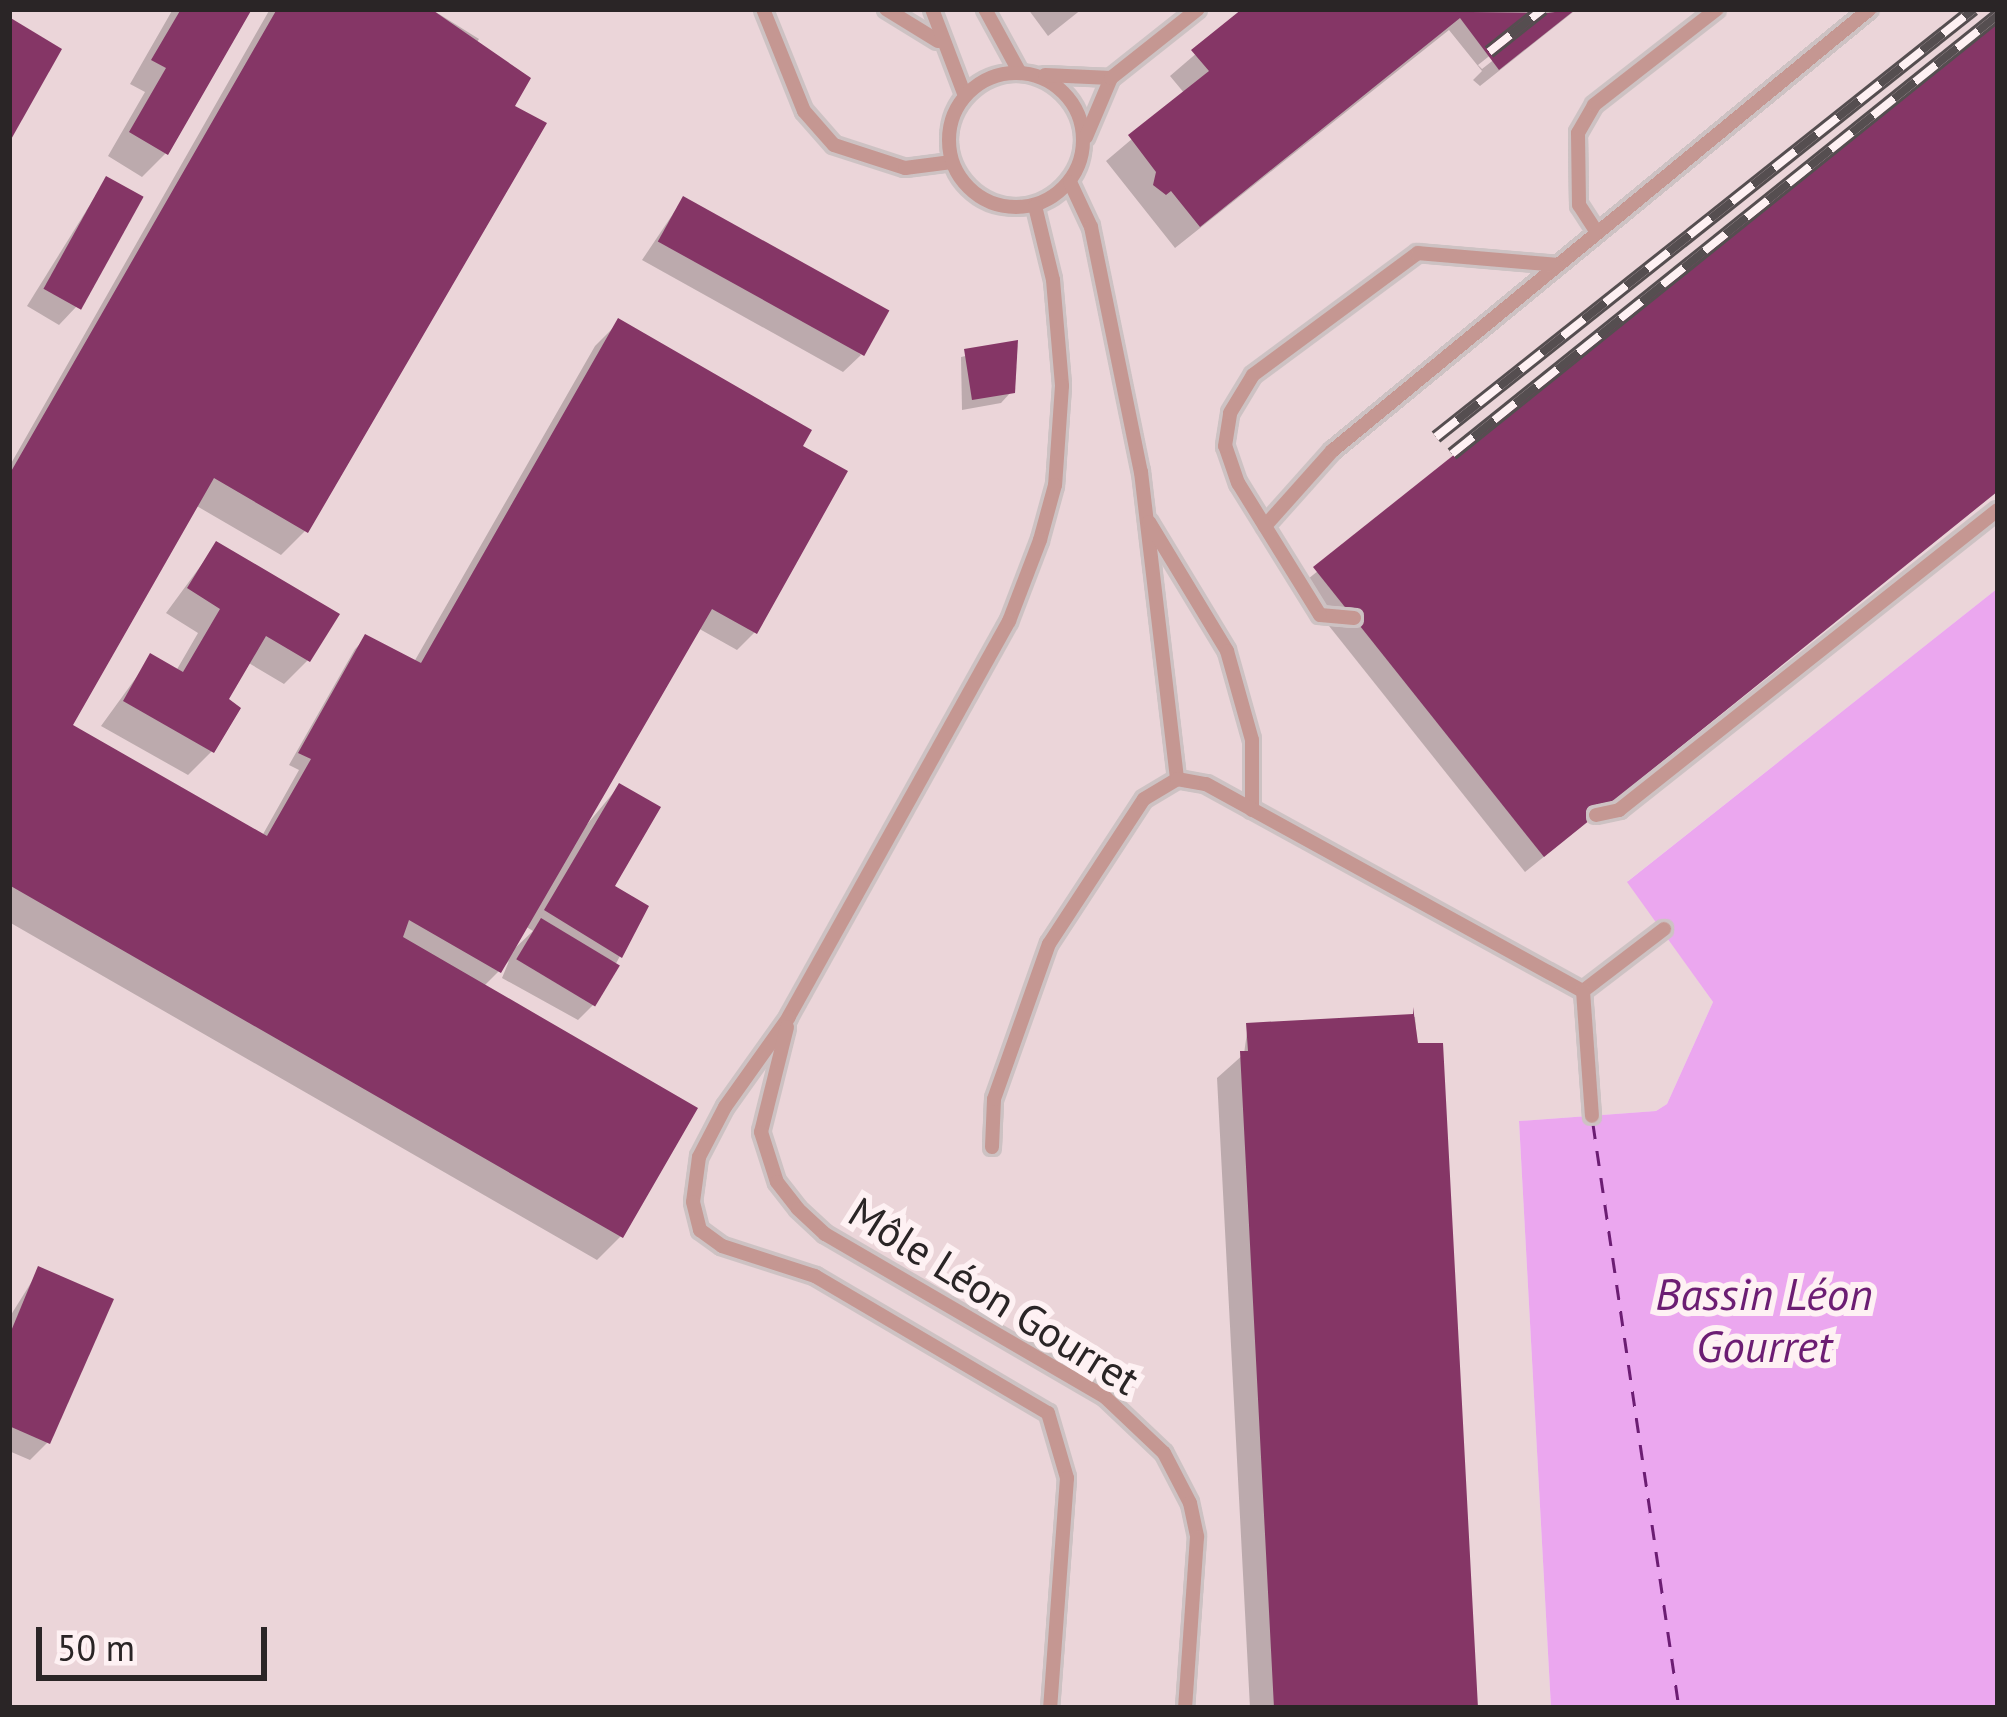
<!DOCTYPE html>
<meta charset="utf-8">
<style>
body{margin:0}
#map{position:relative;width:2007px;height:1717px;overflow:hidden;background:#f1e4e6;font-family:"PT Sans",sans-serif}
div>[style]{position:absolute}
.built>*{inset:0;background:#ebd5d9}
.water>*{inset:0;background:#eba7ef}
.shadow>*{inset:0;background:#0003}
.ferry>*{height:3px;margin-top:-1.5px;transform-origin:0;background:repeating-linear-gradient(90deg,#6c1d73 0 15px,transparent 0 27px)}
.building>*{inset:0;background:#853666;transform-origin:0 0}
.roads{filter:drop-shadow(3px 0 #cdc2c3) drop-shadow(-3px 0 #cdc2c3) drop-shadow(0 3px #cdc2c3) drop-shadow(0 -3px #cdc2c3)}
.lane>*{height:14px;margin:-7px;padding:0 7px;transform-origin:7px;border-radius:7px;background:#c59792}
.lane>.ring{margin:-7px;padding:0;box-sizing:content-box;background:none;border:14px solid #c59792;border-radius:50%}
.rail>*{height:14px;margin-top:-7px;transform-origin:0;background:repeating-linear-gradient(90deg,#fef1f3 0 27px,#554e50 0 54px);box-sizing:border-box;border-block:3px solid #554e50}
span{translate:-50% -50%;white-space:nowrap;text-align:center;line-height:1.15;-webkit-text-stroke:12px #fef1f3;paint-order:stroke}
.street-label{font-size:42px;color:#2a2526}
.water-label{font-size:45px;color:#6c1d73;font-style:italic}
.frame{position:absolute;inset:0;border:12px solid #2a2526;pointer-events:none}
.scale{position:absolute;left:36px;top:1627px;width:231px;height:54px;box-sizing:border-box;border:6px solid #2a2526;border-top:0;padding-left:15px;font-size:36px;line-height:42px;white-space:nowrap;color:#2a2526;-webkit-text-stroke:9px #fef1f3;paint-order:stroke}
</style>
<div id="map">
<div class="built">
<i style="clip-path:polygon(9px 9px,1998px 9px,1998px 588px,1628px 881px,1713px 1002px,1667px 1104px,1656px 1111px,1519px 1121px,1551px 1708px,9px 1708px)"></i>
</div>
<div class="water">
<i style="clip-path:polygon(1998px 588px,1998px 1708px,1551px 1708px,1519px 1121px,1656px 1111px,1667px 1104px,1713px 1002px,1627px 882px)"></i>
</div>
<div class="shadow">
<i style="clip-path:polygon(173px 9px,248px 9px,166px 153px,142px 177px,108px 156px,145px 92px,130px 84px)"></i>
<i style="clip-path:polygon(evenodd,270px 9px,431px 9px,479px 39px,473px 49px,510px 107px,543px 124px,305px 531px,281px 555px,195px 505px,69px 726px,262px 836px,299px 770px,289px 765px,355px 649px,366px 638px,414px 662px,595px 346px,619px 322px,792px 458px,755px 632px,737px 650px,696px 627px,574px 840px,619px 786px,611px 887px,620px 956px,595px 1003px,578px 1020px,502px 978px,509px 961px,483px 987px,621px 1236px,597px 1260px,9px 922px,9px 467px,270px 9px,525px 926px,533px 931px,513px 950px,525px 926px)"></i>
<i style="clip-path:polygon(1028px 9px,1082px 9px,1048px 36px)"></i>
<i style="clip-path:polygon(evenodd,1248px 9px,1542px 10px,1577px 9px,1480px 86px,1473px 80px,1482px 71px,1449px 30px,1175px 248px,1106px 161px,1185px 94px,1170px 76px,1248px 9px,1537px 18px,1537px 26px,1482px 69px,1478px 65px,1537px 18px)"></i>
<i style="clip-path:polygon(1998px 26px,1998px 491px,1525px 872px,1298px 587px)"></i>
<i style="clip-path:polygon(106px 179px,76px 307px,59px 325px,27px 306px)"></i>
<i style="clip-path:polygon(683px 199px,861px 355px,843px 372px,642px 260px)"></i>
<i style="clip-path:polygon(1016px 345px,1012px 391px,1001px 403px,962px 410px,961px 357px)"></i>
<i style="clip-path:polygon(216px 545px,308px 660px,284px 684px,247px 662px,225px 700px,212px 751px,188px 775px,101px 726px,151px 657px,176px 671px,198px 633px,166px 613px)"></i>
<i style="clip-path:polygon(1415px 1017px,1475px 1708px,1250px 1708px,1217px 1078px,1244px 1054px,1248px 1025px)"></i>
<i style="clip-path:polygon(39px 1270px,48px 1442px,30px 1460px,9px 1451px,9px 1318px)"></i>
</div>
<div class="ferry">
<i style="left:1593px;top:1124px;width:590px;rotate:81.62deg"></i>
</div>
<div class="building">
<i style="clip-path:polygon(181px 9px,252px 9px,168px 155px,129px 132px,166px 68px,151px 60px)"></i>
<i style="clip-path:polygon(277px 9px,431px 9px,531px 78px,515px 106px,547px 123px,308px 533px,214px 478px,73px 725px,267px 836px,311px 759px,298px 753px,365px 634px,421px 663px,618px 318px,812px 430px,803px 446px,848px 471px,757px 634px,712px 609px,501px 973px,409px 920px,403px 937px,698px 1108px,623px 1238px,9px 885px,9px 475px)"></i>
<i style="clip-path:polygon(1242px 9px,1548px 13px,1576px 9px,1499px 70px,1460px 18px,1200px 227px,1171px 191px,1166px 195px,1153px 185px,1156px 172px,1128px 135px,1209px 71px,1191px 50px)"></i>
<i style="clip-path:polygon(9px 17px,62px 49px,9px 143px)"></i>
<i style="clip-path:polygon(1998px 22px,1998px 491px,1544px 857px,1313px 567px)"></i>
<i style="left:106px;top:176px;width:43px;height:129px;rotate:29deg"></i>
<i style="left:683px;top:196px;width:236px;height:52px;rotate:29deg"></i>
<i style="clip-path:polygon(1018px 340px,1015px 393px,972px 400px,964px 349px)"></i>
<i style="clip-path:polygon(216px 541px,340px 614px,310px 662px,266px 636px,229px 699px,241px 708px,214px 753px,123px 701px,150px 653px,183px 672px,220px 609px,187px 588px)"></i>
<i style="clip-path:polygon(619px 783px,661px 807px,615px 886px,649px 906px,622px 958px,544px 910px)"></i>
<i style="left:541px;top:918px;width:92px;height:48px;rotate:31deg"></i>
<i style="clip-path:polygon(1413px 1007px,1418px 1043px,1443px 1043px,1478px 1708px,1274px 1708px,1240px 1051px,1248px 1051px,1246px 1023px,1413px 1014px)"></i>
<i style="clip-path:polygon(38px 1266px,114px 1299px,50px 1444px,9px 1426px,9px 1336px)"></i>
</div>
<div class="roads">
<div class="lane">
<i style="left:763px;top:9px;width:110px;rotate:68.1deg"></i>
<i style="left:804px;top:111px;width:45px;rotate:48.6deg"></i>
<i style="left:834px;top:145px;width:75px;rotate:17.9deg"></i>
<i style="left:905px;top:168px;width:47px;rotate:-7.3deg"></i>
<i style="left:886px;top:9px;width:61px;rotate:31.6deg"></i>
<i style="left:932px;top:9px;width:93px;rotate:69.2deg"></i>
<i style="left:985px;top:9px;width:73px;rotate:61.3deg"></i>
<i class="ring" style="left:949px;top:73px;width:120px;height:120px"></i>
<i style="left:1045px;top:75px;width:66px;rotate:2.6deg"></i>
<i style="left:1086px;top:137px;width:64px;rotate:-67deg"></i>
<i style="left:1111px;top:78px;width:111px;rotate:-38.4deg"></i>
<i style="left:1070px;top:182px;width:50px;rotate:65deg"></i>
<i style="left:1091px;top:227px;width:250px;rotate:78.5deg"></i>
<i style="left:1141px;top:472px;width:309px;rotate:83.3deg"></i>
<i style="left:1035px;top:206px;width:76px;rotate:76.3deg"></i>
<i style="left:1053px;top:280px;width:106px;rotate:85.1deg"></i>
<i style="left:1062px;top:386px;width:99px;rotate:94deg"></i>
<i style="left:1055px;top:485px;width:57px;rotate:105.3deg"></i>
<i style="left:1040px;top:540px;width:87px;rotate:110.9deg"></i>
<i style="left:1009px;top:621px;width:453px;rotate:119.1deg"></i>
<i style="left:789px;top:1017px;width:110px;rotate:125.4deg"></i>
<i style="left:725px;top:1107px;width:56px;rotate:117.5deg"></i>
<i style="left:699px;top:1157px;width:45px;rotate:97.6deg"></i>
<i style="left:693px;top:1202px;width:29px;rotate:76deg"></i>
<i style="left:700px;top:1230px;width:27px;rotate:36deg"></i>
<i style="left:722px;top:1246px;width:98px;rotate:17.9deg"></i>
<i style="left:815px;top:1276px;width:270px;rotate:30.5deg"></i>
<i style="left:1048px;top:1413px;width:68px;rotate:73.7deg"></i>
<i style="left:1067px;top:1478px;width:231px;rotate:94.2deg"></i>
<i style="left:1596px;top:231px;width:31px;rotate:-123deg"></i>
<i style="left:1579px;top:205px;width:72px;rotate:-90.8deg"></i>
<i style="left:1578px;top:133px;width:32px;rotate:-60deg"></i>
<i style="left:1594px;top:105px;width:156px;rotate:-38deg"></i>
<i style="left:1149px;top:522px;width:151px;rotate:58.8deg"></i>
<i style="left:1227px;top:651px;width:92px;rotate:74.3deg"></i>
<i style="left:1252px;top:740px;width:70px;rotate:90deg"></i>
<i style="left:1265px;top:526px;width:101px;rotate:-48.2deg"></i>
<i style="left:1332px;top:451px;width:696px;rotate:-39.41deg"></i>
<i style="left:1354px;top:618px;width:34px;rotate:-175deg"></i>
<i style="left:1320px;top:615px;width:155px;rotate:-121.8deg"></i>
<i style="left:1238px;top:483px;width:39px;rotate:-109deg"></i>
<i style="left:1225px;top:446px;width:33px;rotate:-81deg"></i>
<i style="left:1230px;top:413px;width:44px;rotate:-58.8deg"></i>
<i style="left:1253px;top:375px;width:205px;rotate:-36.5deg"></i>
<i style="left:1418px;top:253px;width:140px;rotate:4.9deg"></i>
<i style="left:1596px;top:815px;width:24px;rotate:-12deg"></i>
<i style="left:1619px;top:810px;width:483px;rotate:-38.4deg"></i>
<i style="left:1583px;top:991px;width:102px;rotate:-37.4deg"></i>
<i style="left:787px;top:1027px;width:108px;rotate:103.9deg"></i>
<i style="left:761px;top:1132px;width:52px;rotate:72.3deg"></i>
<i style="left:777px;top:1182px;width:34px;rotate:52deg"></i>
<i style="left:798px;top:1209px;width:37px;rotate:43deg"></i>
<i style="left:825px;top:1234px;width:324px;rotate:30.2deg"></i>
<i style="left:1105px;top:1397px;width:81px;rotate:43.5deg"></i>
<i style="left:1164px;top:1453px;width:56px;rotate:62.5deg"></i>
<i style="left:1190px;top:1503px;width:35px;rotate:78deg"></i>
<i style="left:1197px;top:1537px;width:171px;rotate:94deg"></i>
<i style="left:992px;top:1147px;width:48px;rotate:-87.6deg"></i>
<i style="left:994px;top:1099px;width:164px;rotate:-70.5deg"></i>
<i style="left:1049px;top:944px;width:173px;rotate:-56.8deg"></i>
<i style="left:1144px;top:799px;width:39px;rotate:-31deg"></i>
<i style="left:1177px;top:779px;width:29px;rotate:10deg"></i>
<i style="left:1206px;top:784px;width:430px;rotate:28.8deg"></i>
<i style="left:1583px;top:991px;width:125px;rotate:85.9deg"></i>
</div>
</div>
<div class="rail">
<i style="left:1489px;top:52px;width:69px;rotate:-38.5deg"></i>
<i style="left:1436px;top:437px;width:687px;rotate:-38.5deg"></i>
<i style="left:1452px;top:454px;width:701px;rotate:-38.8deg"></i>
</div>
<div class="street-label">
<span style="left:994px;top:1296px;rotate:32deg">Môle Léon Gourret</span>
</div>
<div class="water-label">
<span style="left:1764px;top:1320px">Bassin Léon<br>Gourret</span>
</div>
<div class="frame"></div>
<div class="scale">50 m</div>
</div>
